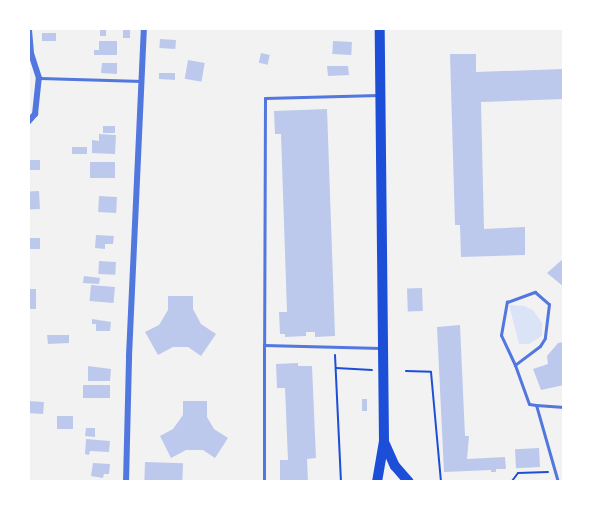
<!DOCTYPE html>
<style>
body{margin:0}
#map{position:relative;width:592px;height:510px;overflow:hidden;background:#f2f2f2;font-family:"Nunito Sans",sans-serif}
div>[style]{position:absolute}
.green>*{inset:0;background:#dbe4f7}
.building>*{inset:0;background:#bdc9ec;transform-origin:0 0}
.path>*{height:2px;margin:-1px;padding:0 1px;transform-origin:1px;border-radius:1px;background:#1d4ed8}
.service>*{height:3px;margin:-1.5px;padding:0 1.5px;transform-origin:1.5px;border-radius:1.5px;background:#5277de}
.minor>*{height:6px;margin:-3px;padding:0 3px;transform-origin:3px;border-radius:3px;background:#5277de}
.primary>*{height:10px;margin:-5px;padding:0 5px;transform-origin:5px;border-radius:5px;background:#1d4ed8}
span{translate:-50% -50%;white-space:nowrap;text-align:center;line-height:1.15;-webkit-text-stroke:6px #fff;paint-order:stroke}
.frame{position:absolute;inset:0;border:30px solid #fff;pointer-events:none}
</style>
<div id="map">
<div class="green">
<i style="clip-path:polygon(509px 305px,524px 306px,533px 310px,542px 323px,542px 336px,529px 344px,519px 344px)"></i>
</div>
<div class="building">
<i style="left:100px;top:28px;width:6px;height:8px"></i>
<i style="left:123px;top:28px;width:7px;height:10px"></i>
<i style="left:56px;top:33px;width:8px;height:14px;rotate:90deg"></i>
<i style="left:160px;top:39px;width:16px;height:9px;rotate:4deg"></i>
<i style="clip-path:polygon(99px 41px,117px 41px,117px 55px,94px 55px,94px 50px,99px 50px)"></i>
<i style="left:333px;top:41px;width:19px;height:13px;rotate:3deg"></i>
<i style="left:261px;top:53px;width:9px;height:10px;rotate:13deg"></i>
<i style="clip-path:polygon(450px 54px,476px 54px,476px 72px,564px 69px,564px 99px,481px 102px,484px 229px,525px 227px,525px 255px,461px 257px,460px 225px,455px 225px)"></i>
<i style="left:188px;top:60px;width:17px;height:19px;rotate:10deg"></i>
<i style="clip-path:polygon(102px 63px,117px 63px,117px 74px,101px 73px)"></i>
<i style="clip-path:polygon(327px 66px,348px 66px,349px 75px,328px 76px)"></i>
<i style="clip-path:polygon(159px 73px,175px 73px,175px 80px,159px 79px)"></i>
<i style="clip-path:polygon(327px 109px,335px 336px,315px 337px,315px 332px,306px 332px,306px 336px,285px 337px,285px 334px,280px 334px,279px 312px,287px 312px,281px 134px,275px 134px,274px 111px)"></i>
<i style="left:103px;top:126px;width:12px;height:7px"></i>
<i style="clip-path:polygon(99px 134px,116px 135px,115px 154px,92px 153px,92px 140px,99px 141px)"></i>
<i style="left:72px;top:147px;width:15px;height:7px"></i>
<i style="left:28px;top:160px;width:12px;height:10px"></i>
<i style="left:90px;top:162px;width:25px;height:16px"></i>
<i style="left:39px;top:191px;width:18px;height:11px;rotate:87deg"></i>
<i style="left:99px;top:196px;width:18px;height:16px;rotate:3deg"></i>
<i style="clip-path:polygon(96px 235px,114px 236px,113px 244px,105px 244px,105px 249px,95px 248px)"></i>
<i style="left:28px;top:238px;width:12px;height:11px"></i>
<i style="clip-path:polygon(564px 258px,564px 287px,547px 273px)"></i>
<i style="left:99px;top:261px;width:17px;height:13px;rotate:3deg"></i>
<i style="clip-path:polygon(84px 276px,100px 278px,99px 284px,83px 283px)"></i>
<i style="left:91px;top:285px;width:24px;height:16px;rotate:5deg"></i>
<i style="left:422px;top:288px;width:23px;height:15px;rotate:88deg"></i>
<i style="left:28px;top:289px;width:8px;height:20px"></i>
<i style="clip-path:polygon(168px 296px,193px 296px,193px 309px,201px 324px,216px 334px,201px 356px,188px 347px,173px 347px,158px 355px,145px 332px,159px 325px,168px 310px)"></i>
<i style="clip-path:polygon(92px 319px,111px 322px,110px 331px,96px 331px,96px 324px,92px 324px)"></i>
<i style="clip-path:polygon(460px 325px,465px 436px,469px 436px,467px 459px,505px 457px,506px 469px,496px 469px,496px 472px,491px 472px,491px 470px,444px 472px,437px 327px)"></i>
<i style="clip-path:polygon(47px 335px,69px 335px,69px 343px,48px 344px)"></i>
<i style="clip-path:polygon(564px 342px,564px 385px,541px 390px,533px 369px,548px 364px,547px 356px,558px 343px)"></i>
<i style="clip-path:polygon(298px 363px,298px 366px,312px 366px,316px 458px,307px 459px,308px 482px,280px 482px,280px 460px,288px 460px,285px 388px,277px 388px,276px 364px)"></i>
<i style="clip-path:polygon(88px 366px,111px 369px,110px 381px,88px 381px)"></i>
<i style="left:83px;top:385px;width:27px;height:13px"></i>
<i style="left:362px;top:399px;width:5px;height:12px"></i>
<i style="left:28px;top:401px;width:16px;height:12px;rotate:4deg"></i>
<i style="clip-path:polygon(183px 401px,207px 401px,207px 417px,214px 429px,228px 438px,215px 458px,203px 450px,186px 450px,171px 458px,160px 436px,173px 429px,183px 415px)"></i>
<i style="left:57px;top:416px;width:16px;height:13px"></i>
<i style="clip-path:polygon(86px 428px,95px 428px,95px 437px,85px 436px)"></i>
<i style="clip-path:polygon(86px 439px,110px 441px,109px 452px,90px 451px,89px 455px,85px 454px)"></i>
<i style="left:539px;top:448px;width:19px;height:24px;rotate:87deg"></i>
<i style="left:145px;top:462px;width:38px;height:20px;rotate:2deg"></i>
<i style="clip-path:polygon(93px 463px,110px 464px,109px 474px,104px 474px,103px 478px,91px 476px)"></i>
</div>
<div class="path">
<i style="left:335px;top:355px;width:127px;rotate:87.3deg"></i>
<i style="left:336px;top:368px;width:36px;rotate:3deg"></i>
<i style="left:406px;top:371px;width:25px;rotate:2deg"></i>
<i style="left:431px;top:372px;width:110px;rotate:84.8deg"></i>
<i style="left:512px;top:481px;width:10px;rotate:-53deg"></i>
<i style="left:518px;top:473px;width:30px;rotate:-2deg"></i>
<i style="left:472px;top:482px;width:39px;rotate:-1deg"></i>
</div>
<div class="service">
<i style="left:40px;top:78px;width:102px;rotate:1.7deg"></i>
<i style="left:379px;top:95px;width:114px;rotate:178.5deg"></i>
<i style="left:265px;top:98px;width:247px;rotate:90.2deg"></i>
<i style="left:264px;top:345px;width:117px;rotate:1.5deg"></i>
<i style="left:264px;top:345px;width:137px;rotate:90deg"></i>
<i style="left:515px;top:365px;width:33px;rotate:-115deg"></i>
<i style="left:501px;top:335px;width:34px;rotate:-80deg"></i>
<i style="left:507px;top:302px;width:30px;rotate:-20deg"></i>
<i style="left:535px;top:292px;width:18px;rotate:41deg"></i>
<i style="left:549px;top:304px;width:34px;rotate:97deg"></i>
<i style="left:545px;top:338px;width:9px;rotate:122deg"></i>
<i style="left:540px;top:346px;width:31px;rotate:143deg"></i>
<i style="left:515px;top:365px;width:41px;rotate:70.3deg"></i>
<i style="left:529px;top:404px;width:7px;rotate:8deg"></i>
<i style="left:558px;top:482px;width:80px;rotate:-105.9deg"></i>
<i style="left:536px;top:405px;width:28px;rotate:4deg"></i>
</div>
<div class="minor">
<i style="left:28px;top:122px;width:11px;rotate:-49deg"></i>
<i style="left:35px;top:114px;width:36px;rotate:-84deg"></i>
<i style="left:39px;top:78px;width:26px;rotate:-108deg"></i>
<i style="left:31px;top:53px;width:25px;rotate:-95deg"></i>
<i style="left:126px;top:482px;width:126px;rotate:-88.6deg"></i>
<i style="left:129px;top:356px;width:328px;rotate:-87.4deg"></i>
</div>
<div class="primary">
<i style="left:385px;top:444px;width:24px;rotate:66deg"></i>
<i style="left:395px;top:466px;width:21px;rotate:49deg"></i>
<i style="left:377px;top:482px;width:42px;rotate:-80.3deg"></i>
<i style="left:384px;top:441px;width:413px;rotate:-90.6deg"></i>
</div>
<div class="frame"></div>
</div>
